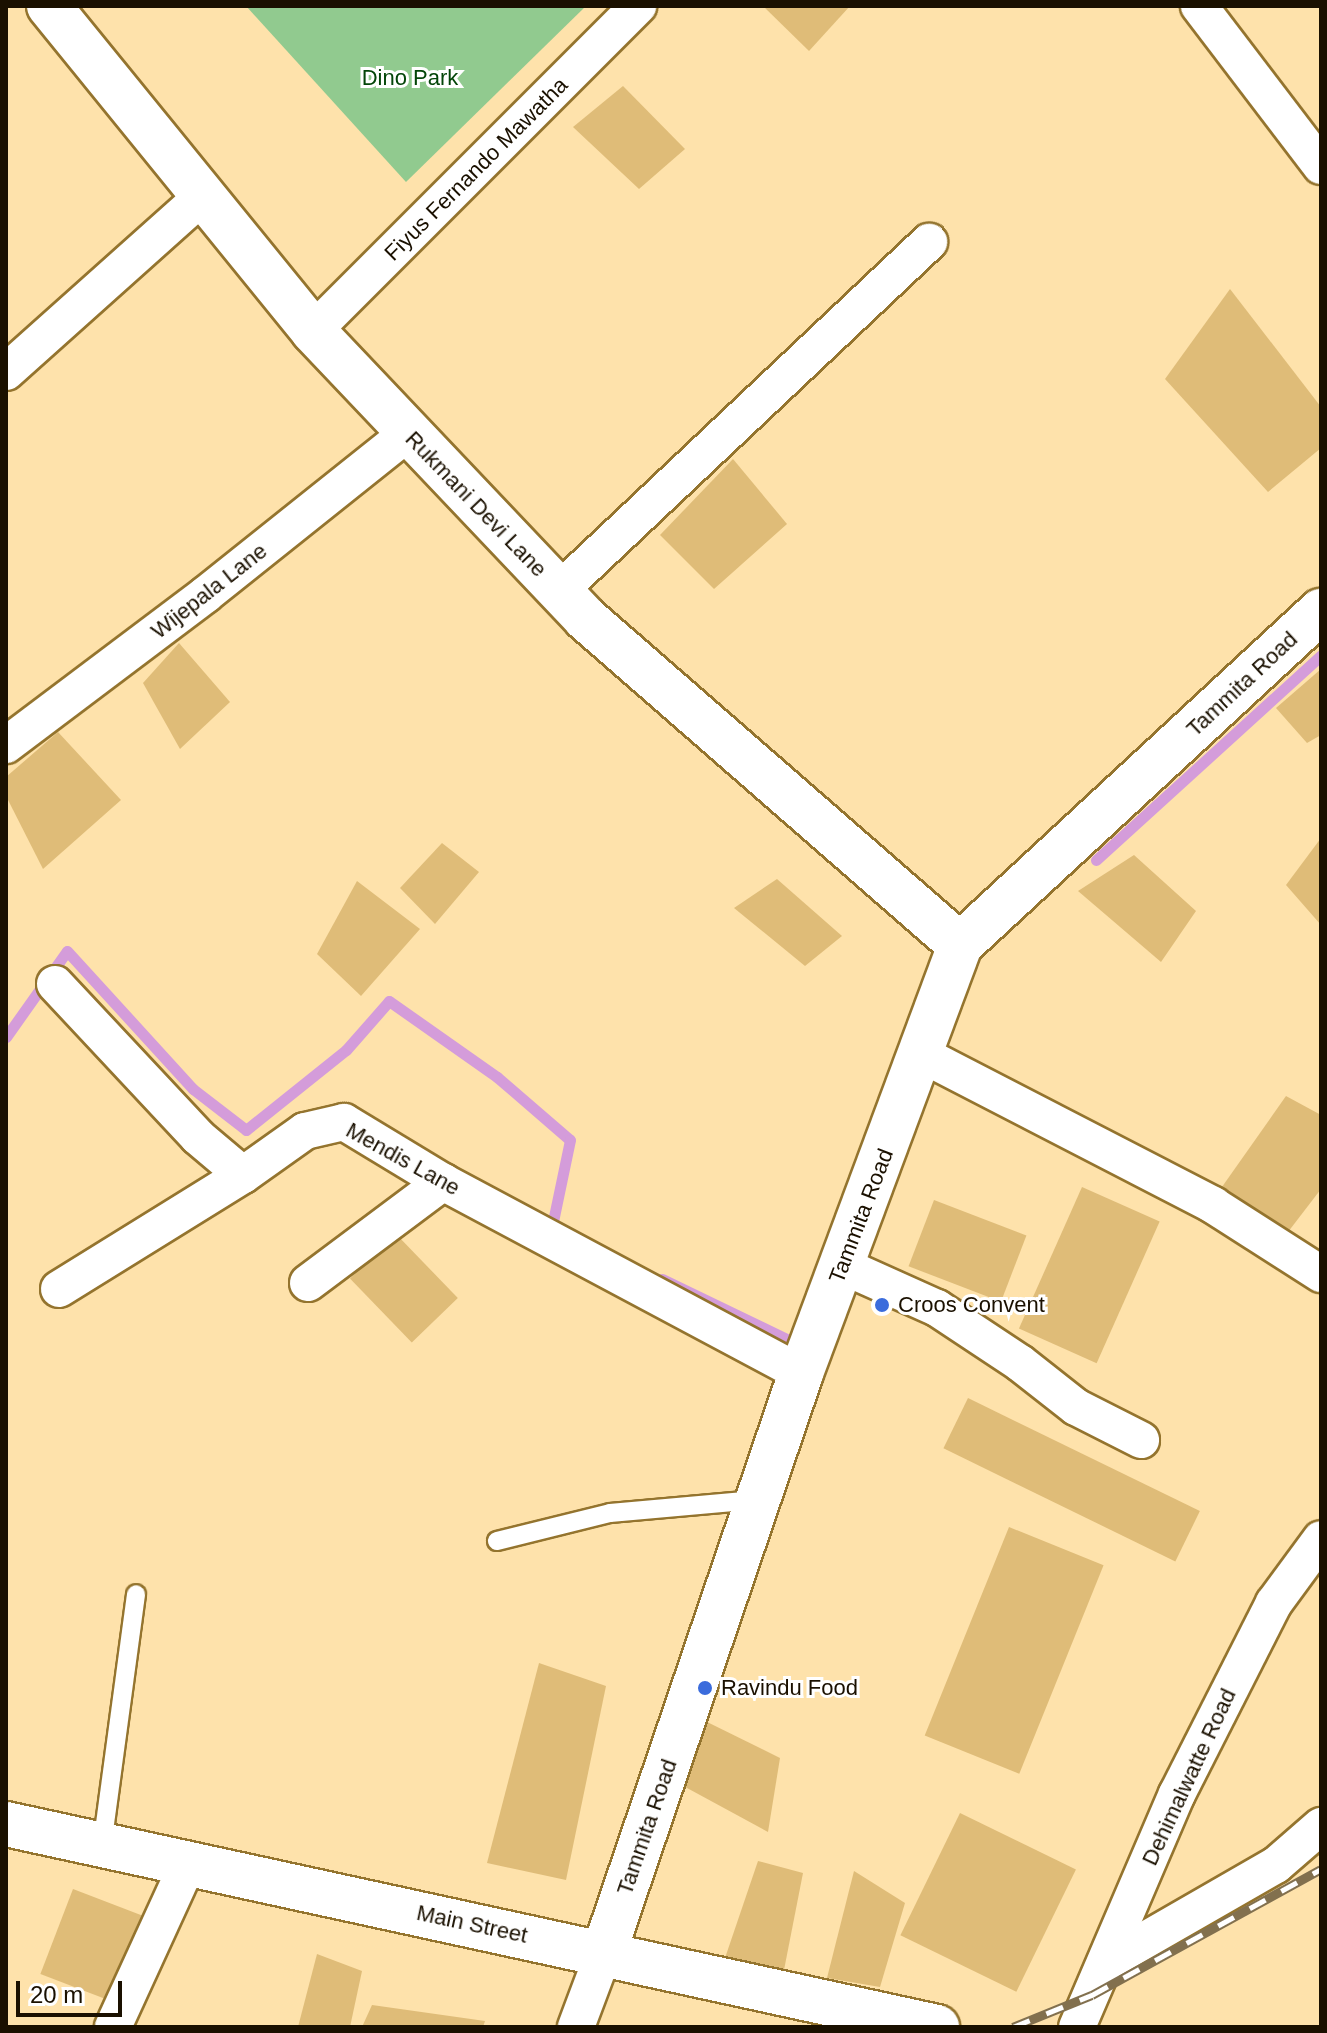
<!DOCTYPE html>
<style>
body{margin:0}
#map{position:relative;width:1327px;height:2033px;overflow:hidden;background:#fee2ab;font-family:Helvetica,sans-serif}
div>[style]{position:absolute}
.green>*{inset:0;background:#91ca8f}
.stream>*{height:11px;margin:-5.5px;padding:0 5.5px;transform-origin:5.5px;border-radius:5.5px;background:#d49cda}
.building>*{inset:0;background:#dfbc78;transform-origin:0 0}
.roads{filter:drop-shadow(2px 0 #94742e) drop-shadow(-2px 0 #94742e) drop-shadow(0 2px #94742e) drop-shadow(0 -2px #94742e)}
.service>*{height:18px;margin:-9px;padding:0 9px;transform-origin:9px;border-radius:9px;background:#fff}
.minor>*{height:36px;margin:-18px;padding:0 18px;transform-origin:18px;border-radius:18px;background:#fff}
.tertiary>*{height:44px;margin:-22px;padding:0 22px;transform-origin:22px;border-radius:22px;background:#fff}
.primary>*{height:44px;margin:-22px;padding:0 22px;transform-origin:22px;border-radius:22px;background:#fff}
.rail>*{height:9px;margin-top:-4.5px;transform-origin:0;background:repeating-linear-gradient(90deg,#fff 0 18px,#82704e 0 36px);box-sizing:border-box;border-block:2px solid #82704e}
.dots>*{width:22px;height:22px;translate:-50% -50%;box-sizing:border-box;border:4px solid #fff;border-radius:50%}
span{translate:-50% -50%;white-space:nowrap;text-align:center;line-height:1.15;-webkit-text-stroke:6px #fff;paint-order:stroke}
.park-label{font-size:22px;color:#034508}
.street-label{font-size:22px;color:#1a1000}
.poi-label{font-size:22px;color:#1a1000}
.left{translate:0 -50%;text-align:left}
.frame{position:absolute;inset:0;border:8px solid #1a1000;pointer-events:none}
.scale{position:absolute;left:16px;top:1981px;width:106px;height:36px;box-sizing:border-box;border:4px solid #1a1000;border-top:0;padding-left:10px;font-size:24px;line-height:28px;white-space:nowrap;color:#1a1000;-webkit-text-stroke:6px #fff;paint-order:stroke}
</style>
<div id="map">
<div class="green">
<i style="clip-path:polygon(246px 6px,586px 6px,406px 182px)"></i>
</div>
<div class="stream">
<i style="left:1096px;top:860px;width:304px;rotate:-42.3deg"></i>
<i style="left:6px;top:1037px;width:105px;rotate:-54.7deg"></i>
<i style="left:67px;top:951px;width:187px;rotate:47.6deg"></i>
<i style="left:193px;top:1089px;width:67px;rotate:37.7deg"></i>
<i style="left:246px;top:1130px;width:128px;rotate:-38.7deg"></i>
<i style="left:346px;top:1050px;width:65px;rotate:-48.7deg"></i>
<i style="left:389px;top:1001px;width:132px;rotate:35.1deg"></i>
<i style="left:497px;top:1077px;width:96px;rotate:40.8deg"></i>
<i style="left:570px;top:1140px;width:88px;rotate:101.8deg"></i>
<i style="left:552px;top:1226px;width:5px;rotate:22deg"></i>
<i style="left:662px;top:1279px;width:145px;rotate:25.7deg"></i>
<i style="left:793px;top:1342px;width:10px;rotate:-66deg"></i>
</div>
<div class="building">
<i style="clip-path:polygon(763px 6px,850px 6px,809px 51px)"></i>
<i style="clip-path:polygon(623px 86px,685px 149px,639px 189px,573px 127px)"></i>
<i style="clip-path:polygon(1230px 289px,1321px 407px,1321px 448px,1268px 492px,1165px 379px)"></i>
<i style="clip-path:polygon(733px 459px,787px 524px,714px 589px,660px 535px)"></i>
<i style="clip-path:polygon(179px 643px,230px 702px,180px 749px,143px 683px)"></i>
<i style="clip-path:polygon(1321px 669px,1321px 735px,1307px 743px,1276px 708px)"></i>
<i style="clip-path:polygon(58px 732px,121px 800px,43px 869px,6px 796px,6px 777px)"></i>
<i style="clip-path:polygon(1321px 838px,1321px 925px,1286px 885px)"></i>
<i style="clip-path:polygon(442px 843px,479px 872px,435px 924px,400px 888px)"></i>
<i style="clip-path:polygon(1134px 855px,1196px 911px,1161px 962px,1078px 891px)"></i>
<i style="clip-path:polygon(777px 879px,842px 936px,805px 966px,734px 908px)"></i>
<i style="clip-path:polygon(357px 881px,420px 929px,361px 996px,317px 954px)"></i>
<i style="clip-path:polygon(1286px 1096px,1321px 1115px,1321px 1189px,1288px 1232px,1217px 1194px)"></i>
<i style="left:1082px;top:1187px;width:85px;height:155px;rotate:24deg"></i>
<i style="left:934px;top:1200px;width:99px;height:71px;rotate:21deg"></i>
<i style="left:396px;top:1234px;width:89px;height:64px;rotate:46deg"></i>
<i style="left:968px;top:1398px;width:258px;height:56px;rotate:26deg"></i>
<i style="left:1009px;top:1527px;width:102px;height:225px;rotate:22deg"></i>
<i style="clip-path:polygon(539px 1663px,606px 1686px,566px 1880px,487px 1863px)"></i>
<i style="clip-path:polygon(701px 1719px,780px 1758px,768px 1832px,676px 1782px)"></i>
<i style="left:960px;top:1813px;width:129px;height:136px;rotate:26deg"></i>
<i style="clip-path:polygon(758px 1861px,803px 1873px,784px 1970px,725px 1958px)"></i>
<i style="clip-path:polygon(854px 1871px,905px 1903px,880px 1987px,827px 1978px)"></i>
<i style="left:73px;top:1889px;width:81px;height:91px;rotate:21deg"></i>
<i style="clip-path:polygon(317px 1954px,362px 1971px,350px 2027px,298px 2027px)"></i>
<i style="clip-path:polygon(372px 2005px,485px 2021px,483px 2027px,362px 2027px)"></i>
</div>
<div class="roads">
<div class="service">
<i style="left:497px;top:1541px;width:116px;rotate:-13.9deg"></i>
<i style="left:610px;top:1513px;width:146px;rotate:-5.1deg"></i>
<i style="left:102px;top:1846px;width:254px;rotate:-82.3deg"></i>
</div>
<div class="minor">
<i style="left:1199px;top:6px;width:201px;rotate:52.7deg"></i>
<i style="left:313px;top:331px;width:460px;rotate:-45deg"></i>
<i style="left:6px;top:372px;width:263px;rotate:-41.8deg"></i>
<i style="left:559px;top:591px;width:509px;rotate:-43.33deg"></i>
<i style="left:6px;top:745px;width:249px;rotate:-37deg"></i>
<i style="left:205px;top:595px;width:260px;rotate:-38.6deg"></i>
<i style="left:55px;top:984px;width:209px;rotate:46.9deg"></i>
<i style="left:198px;top:1137px;width:59px;rotate:40.2deg"></i>
<i style="left:243px;top:1175px;width:76px;rotate:-35.4deg"></i>
<i style="left:305px;top:1131px;width:40px;rotate:-13deg"></i>
<i style="left:344px;top:1122px;width:116px;rotate:31.2deg"></i>
<i style="left:443px;top:1182px;width:406px;rotate:28.1deg"></i>
<i style="left:921px;top:1054px;width:329px;rotate:27.3deg"></i>
<i style="left:1213px;top:1205px;width:128px;rotate:32.6deg"></i>
<i style="left:843px;top:1266px;width:103px;rotate:24.1deg"></i>
<i style="left:937px;top:1308px;width:100px;rotate:33.5deg"></i>
<i style="left:1020px;top:1363px;width:71px;rotate:38.2deg"></i>
<i style="left:1076px;top:1407px;width:73px;rotate:26.9deg"></i>
<i style="left:308px;top:1283px;width:169px;rotate:-36.8deg"></i>
<i style="left:59px;top:1289px;width:216px;rotate:-31.8deg"></i>
<i style="left:1107px;top:1962px;width:195px;rotate:-29.9deg"></i>
<i style="left:1276px;top:1865px;width:60px;rotate:-40.9deg"></i>
<i style="left:113px;top:2027px;width:178px;rotate:-65.4deg"></i>
<i style="left:576px;top:2027px;width:80px;rotate:-69.5deg"></i>
<i style="left:1077px;top:2027px;width:254px;rotate:-66.8deg"></i>
<i style="left:1177px;top:1794px;width:214px;rotate:-63.1deg"></i>
<i style="left:1274px;top:1603px;width:79px;rotate:-53.7deg"></i>
</div>
<div class="tertiary">
<i style="left:49px;top:6px;width:419px;rotate:50.9deg"></i>
<i style="left:313px;top:331px;width:395px;rotate:46.5deg"></i>
<i style="left:585px;top:618px;width:498px;rotate:41.1deg"></i>
<i style="left:604px;top:1952px;width:612px;rotate:-71.21deg"></i>
<i style="left:801px;top:1373px;width:457px;rotate:-69.6deg"></i>
<i style="left:960px;top:945px;width:492px;rotate:-42.8deg"></i>
</div>
<div class="primary">
<i style="left:6px;top:1824px;width:953px;rotate:12.3deg"></i>
</div>
</div>
<div class="rail">
<i style="left:1013px;top:2027px;width:85px;rotate:-22.1deg"></i>
<i style="left:1092px;top:1995px;width:261px;rotate:-28.8deg"></i>
</div>
<div class="dots">
<i style="left:882px;top:1305px;background:#3b6cdc"></i>
<i style="left:705px;top:1688px;background:#3b6cdc"></i>
</div>
<div class="park-label">
<span style="left:410px;top:78px">Dino Park</span>
</div>
<div class="street-label">
<span style="left:476px;top:169px;rotate:-45deg">Fiyus Fernando Mawatha</span>
<span style="left:476px;top:504px;rotate:46deg">Rukmani Devi Lane</span>
<span style="left:209px;top:591px;rotate:-38deg">Wijepala Lane</span>
<span style="left:1242px;top:684px;rotate:-43deg">Tammita Road</span>
<span style="left:403px;top:1159px;rotate:29deg">Mendis Lane</span>
<span style="left:861px;top:1216px;rotate:-69deg">Tammita Road</span>
<span style="left:1189px;top:1777px;rotate:-65deg">Dehimalwatte Road</span>
<span style="left:647px;top:1827px;rotate:-71deg">Tammita Road</span>
<span style="left:472px;top:1924px;rotate:12deg">Main Street</span>
</div>
<div class="poi-label">
<span class="left" style="left:898px;top:1305px">Croos Convent</span>
<span class="left" style="left:721px;top:1688px">Ravindu Food</span>
</div>
<div class="frame"></div>
<div class="scale">20 m</div>
</div>
